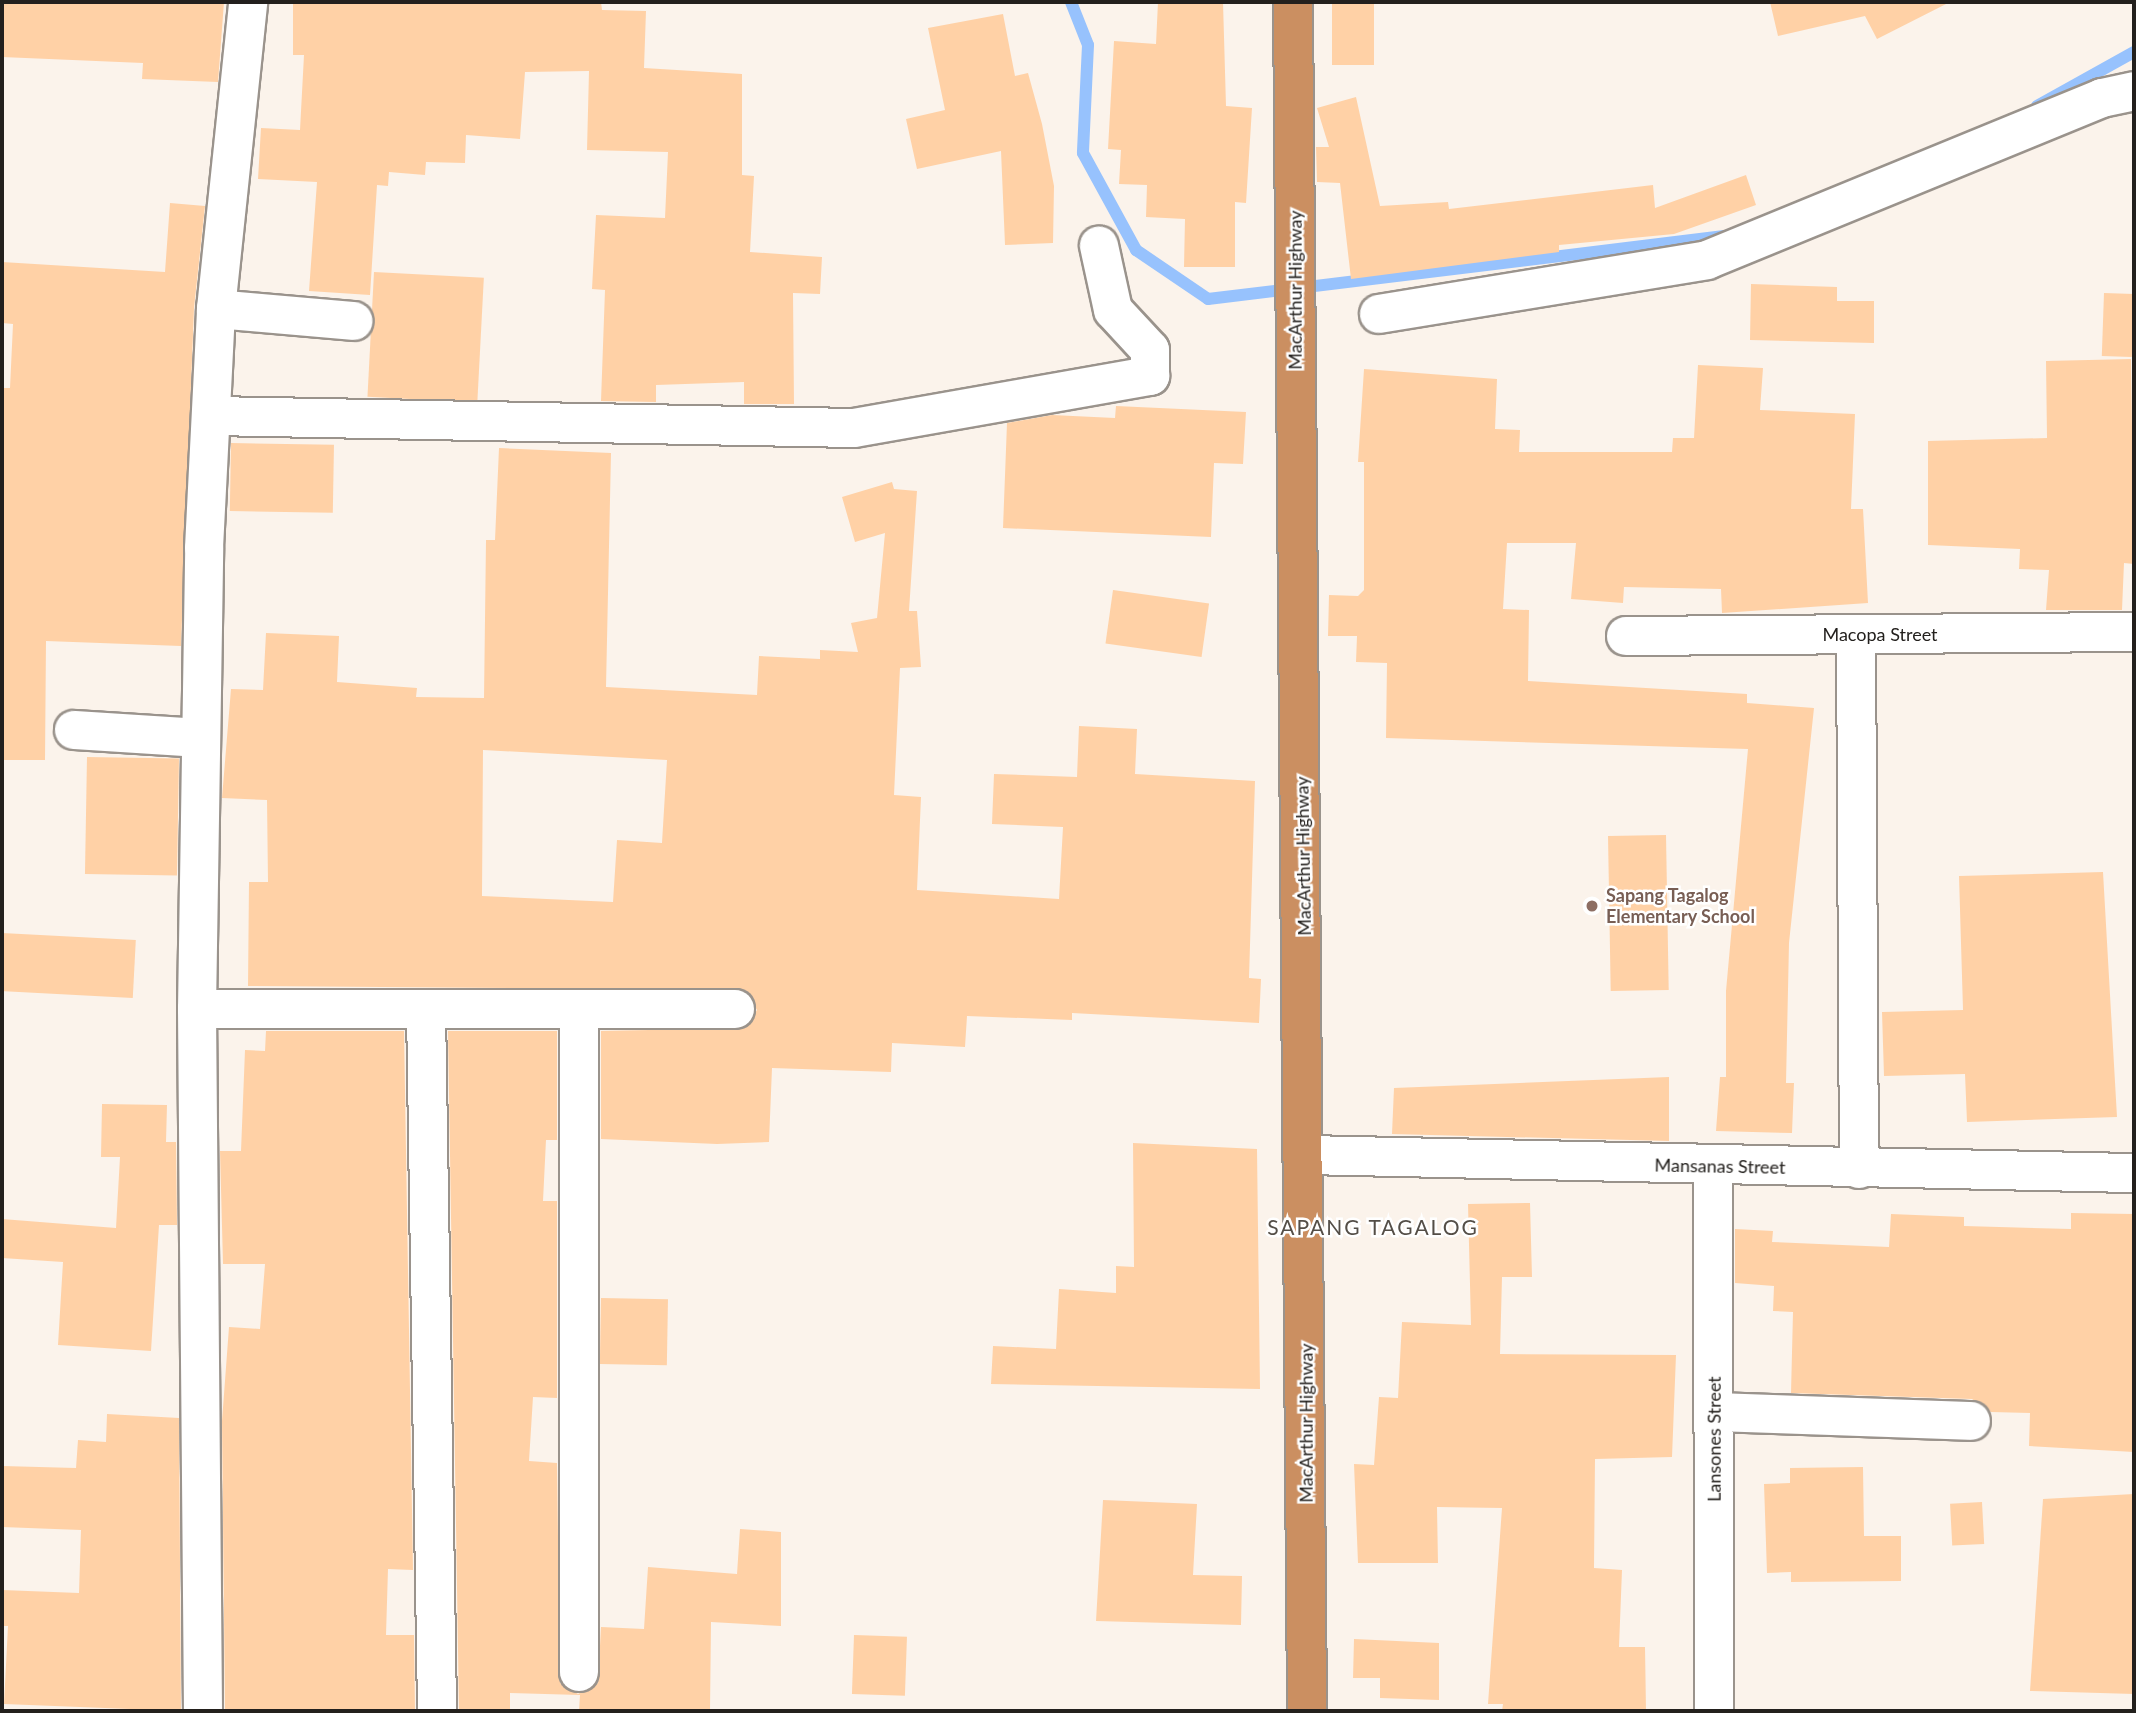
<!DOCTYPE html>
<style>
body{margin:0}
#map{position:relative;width:2136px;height:1713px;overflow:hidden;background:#fbf3eb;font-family:Lato,sans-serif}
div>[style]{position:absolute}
.stream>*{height:12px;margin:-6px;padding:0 6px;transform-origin:6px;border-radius:6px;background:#97c2fd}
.building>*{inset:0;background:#ffd1a6;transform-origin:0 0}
.roads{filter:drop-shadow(2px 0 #9a938c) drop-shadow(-2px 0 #9a938c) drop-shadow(0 2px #9a938c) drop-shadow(0 -2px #9a938c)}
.minor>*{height:38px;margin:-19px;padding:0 19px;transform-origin:19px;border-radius:19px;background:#fff}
.highway>*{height:38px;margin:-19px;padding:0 19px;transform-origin:19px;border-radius:19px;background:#cb8f61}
.dots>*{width:19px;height:19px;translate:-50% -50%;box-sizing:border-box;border:4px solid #fff;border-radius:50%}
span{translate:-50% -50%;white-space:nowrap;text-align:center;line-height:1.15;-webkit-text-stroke:5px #fff;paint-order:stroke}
.street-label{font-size:18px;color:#23201d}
.education-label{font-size:18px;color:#785e54;font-weight:700}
.left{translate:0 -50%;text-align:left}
.quarter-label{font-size:21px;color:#544e47;letter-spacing:2px}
.frame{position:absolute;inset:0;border:4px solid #23201d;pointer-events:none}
</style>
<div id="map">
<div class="stream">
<i style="left:1071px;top:2px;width:46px;rotate:68.4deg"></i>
<i style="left:1088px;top:45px;width:108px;rotate:92.7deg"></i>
<i style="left:1083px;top:153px;width:111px;rotate:61.3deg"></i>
<i style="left:1136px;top:250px;width:87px;rotate:34.2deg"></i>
<i style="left:1208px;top:299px;width:520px;rotate:-6.96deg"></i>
<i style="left:2037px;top:106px;width:111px;rotate:-29.1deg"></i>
</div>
<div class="building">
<i style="clip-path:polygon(2px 2px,224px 2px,218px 82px,142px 79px,143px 63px,2px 57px)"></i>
<i style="clip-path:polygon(293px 2px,601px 2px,602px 10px,646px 11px,644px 68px,742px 74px,742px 175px,754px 176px,750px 252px,822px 257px,820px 294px,793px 293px,794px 404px,744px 404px,744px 382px,656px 385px,656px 402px,601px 401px,605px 290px,592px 289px,596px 215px,665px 218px,668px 152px,587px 150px,589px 71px,525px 72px,520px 139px,466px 135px,465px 163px,426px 162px,425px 175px,389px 172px,388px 186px,377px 185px,370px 295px,309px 291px,317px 182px,258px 179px,261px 128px,300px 130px,304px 55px,293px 55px)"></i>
<i style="clip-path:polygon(1158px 2px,1223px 2px,1226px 106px,1252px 108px,1246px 203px,1235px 202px,1235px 267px,1184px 267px,1185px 219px,1146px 217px,1147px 185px,1119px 184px,1121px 150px,1108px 149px,1114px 41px,1156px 44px)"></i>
<i style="left:1332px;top:2px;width:42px;height:63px"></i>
<i style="clip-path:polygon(1770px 2px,1950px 2px,1877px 39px,1865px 16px,1778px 36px)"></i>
<i style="clip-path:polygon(1003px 14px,1015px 76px,1028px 73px,1042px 124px,1054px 186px,1053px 243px,1005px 245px,1001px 151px,917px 169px,906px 119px,945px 110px,928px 28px)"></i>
<i style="clip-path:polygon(1356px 97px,1380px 206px,1448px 202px,1449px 209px,1653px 185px,1655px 208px,1746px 175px,1756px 205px,1674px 234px,1559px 245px,1559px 252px,1351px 279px,1340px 183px,1317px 182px,1316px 147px,1329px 147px,1317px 108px)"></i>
<i style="clip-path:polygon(170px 203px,205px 206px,194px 308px,181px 646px,46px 641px,45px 760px,3px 760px,2px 388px,10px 388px,13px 324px,2px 323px,2px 262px,165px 272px)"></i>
<i style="left:374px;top:272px;width:110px;height:125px;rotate:3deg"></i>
<i style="clip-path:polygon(1751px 284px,1837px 287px,1837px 301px,1874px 301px,1874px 343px,1750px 340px)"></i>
<i style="left:2104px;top:293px;width:30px;height:63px;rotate:2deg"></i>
<i style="clip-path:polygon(2131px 359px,2134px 564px,2124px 563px,2122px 610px,2046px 610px,2049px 570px,2019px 569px,2020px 549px,1928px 545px,1928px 441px,2047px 438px,2046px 361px)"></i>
<i style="clip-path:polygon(1698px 365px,1763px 368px,1760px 410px,1855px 414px,1851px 509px,1863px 509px,1868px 603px,1722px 613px,1721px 589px,1624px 587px,1623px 603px,1571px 599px,1576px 543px,1507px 543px,1503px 609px,1529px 610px,1528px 681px,1747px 694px,1747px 703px,1814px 708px,1789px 943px,1786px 1083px,1794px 1083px,1792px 1133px,1716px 1131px,1720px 1077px,1726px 1077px,1726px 991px,1748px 749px,1386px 738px,1387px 663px,1356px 662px,1357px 636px,1328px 636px,1329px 595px,1358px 596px,1364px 590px,1364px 462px,1358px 462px,1364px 369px,1497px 379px,1495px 429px,1520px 430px,1519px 452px,1672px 452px,1673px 438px,1694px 438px)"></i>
<i style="clip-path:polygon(1116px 406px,1246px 412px,1243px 464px,1214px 463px,1211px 537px,1003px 528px,1007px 423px,1052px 415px,1115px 418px)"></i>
<i style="left:231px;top:443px;width:103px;height:68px;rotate:1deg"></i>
<i style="clip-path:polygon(evenodd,499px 448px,611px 453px,606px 687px,757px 695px,759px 656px,820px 659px,820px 650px,858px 652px,851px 623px,877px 618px,885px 533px,855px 542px,842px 497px,892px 482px,894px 489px,917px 491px,909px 611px,917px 611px,921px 667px,900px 668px,894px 795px,921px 797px,917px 890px,1059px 899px,1063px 827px,992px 824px,994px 774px,1077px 777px,1079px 726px,1137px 729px,1135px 774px,1255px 781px,1249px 978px,1261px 979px,1259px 1023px,1072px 1013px,1072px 1020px,967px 1016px,965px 1047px,892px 1043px,891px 1072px,772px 1068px,769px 1142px,717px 1144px,601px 1139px,601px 1031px,745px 1028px,757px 1010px,745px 990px,248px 986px,249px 882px,268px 882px,267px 800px,222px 798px,231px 689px,263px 690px,266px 633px,339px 636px,337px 682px,417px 688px,416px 697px,484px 698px,486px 540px,495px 540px,499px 448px,483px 750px,667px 760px,662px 843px,617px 840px,613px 902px,482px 896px,483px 750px)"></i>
<i style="left:1113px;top:590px;width:97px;height:54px;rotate:8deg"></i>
<i style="left:87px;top:757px;width:92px;height:117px;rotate:1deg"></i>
<i style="left:1666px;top:835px;width:155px;height:58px;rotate:89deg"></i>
<i style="clip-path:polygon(2103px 872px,2117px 1117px,1967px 1122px,1965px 1074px,1884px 1076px,1882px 1012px,1963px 1010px,1959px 876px)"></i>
<i style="left:2px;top:933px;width:134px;height:58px;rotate:3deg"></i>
<i style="clip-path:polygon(266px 1031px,404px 1031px,413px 1570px,388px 1569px,386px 1635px,414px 1635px,415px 1711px,225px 1711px,222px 1421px,229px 1327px,260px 1329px,265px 1264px,223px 1264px,220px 1151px,241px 1151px,245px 1050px,265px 1051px)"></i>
<i style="clip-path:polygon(448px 1031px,557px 1031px,557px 1140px,546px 1140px,543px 1201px,557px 1201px,557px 1398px,533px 1397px,529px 1461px,557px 1463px,560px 1683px,578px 1694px,598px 1683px,601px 1627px,644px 1629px,648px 1567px,737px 1574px,740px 1529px,781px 1532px,781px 1626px,711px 1622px,710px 1711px,579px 1711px,580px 1695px,510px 1693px,510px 1711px,459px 1711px)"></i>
<i style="clip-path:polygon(1669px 1077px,1669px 1141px,1392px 1134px,1394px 1088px)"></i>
<i style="clip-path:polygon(102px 1104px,167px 1105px,166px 1142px,176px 1142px,177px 1225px,159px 1225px,151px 1351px,58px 1345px,63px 1262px,2px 1258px,2px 1219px,116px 1228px,120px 1157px,101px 1157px)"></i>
<i style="clip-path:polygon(1133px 1143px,1257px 1149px,1260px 1389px,991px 1384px,993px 1346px,1056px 1349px,1059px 1289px,1116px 1293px,1116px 1266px,1134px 1267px)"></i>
<i style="clip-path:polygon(1530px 1203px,1532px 1277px,1502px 1277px,1500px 1354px,1676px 1355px,1672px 1457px,1595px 1459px,1594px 1568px,1622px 1570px,1619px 1647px,1645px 1647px,1646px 1711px,1502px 1711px,1503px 1704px,1488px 1704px,1502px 1508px,1437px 1507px,1438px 1563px,1358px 1563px,1354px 1464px,1374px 1465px,1379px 1397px,1398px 1398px,1402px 1322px,1471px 1325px,1468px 1204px)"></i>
<i style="clip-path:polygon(2071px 1213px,2134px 1214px,2134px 1452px,2029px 1446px,2030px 1413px,1991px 1412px,1972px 1399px,1791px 1393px,1793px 1312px,1773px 1311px,1774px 1286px,1735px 1283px,1735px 1229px,1773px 1231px,1772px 1242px,1889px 1247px,1891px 1214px,1964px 1217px,1964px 1226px,2071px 1229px)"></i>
<i style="left:601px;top:1298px;width:67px;height:66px;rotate:1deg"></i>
<i style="clip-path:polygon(107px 1414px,179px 1418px,181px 1711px,4px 1704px,8px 1626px,2px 1626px,2px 1590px,79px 1593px,81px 1530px,2px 1527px,2px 1466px,76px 1468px,78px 1440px,106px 1442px)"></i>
<i style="clip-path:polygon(1863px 1467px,1864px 1536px,1901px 1536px,1901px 1581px,1791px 1582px,1791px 1572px,1767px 1573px,1764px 1484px,1790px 1483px,1790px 1468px)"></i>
<i style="clip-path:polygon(2134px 1494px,2134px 1694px,2030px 1691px,2043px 1499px)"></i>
<i style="clip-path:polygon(1103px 1500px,1197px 1504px,1193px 1575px,1242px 1576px,1241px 1625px,1096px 1621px)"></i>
<i style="left:1982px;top:1502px;width:42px;height:32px;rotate:87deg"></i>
<i style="left:854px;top:1635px;width:53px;height:59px;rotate:2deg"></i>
<i style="clip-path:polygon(1354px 1639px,1439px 1643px,1439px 1700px,1380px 1698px,1380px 1678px,1353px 1678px)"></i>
</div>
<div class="roads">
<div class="minor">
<i style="left:216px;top:309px;width:138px;rotate:5deg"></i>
<i style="left:1379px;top:314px;width:332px;rotate:-9.3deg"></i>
<i style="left:1707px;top:260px;width:427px;rotate:-22.3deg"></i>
<i style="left:2102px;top:98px;width:33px;rotate:-12deg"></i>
<i style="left:212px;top:416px;width:642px;rotate:1.07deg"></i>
<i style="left:854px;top:428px;width:301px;rotate:-10deg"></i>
<i style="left:1150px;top:376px;width:26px;rotate:-90deg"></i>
<i style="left:1150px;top:350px;width:54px;rotate:-132.8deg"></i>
<i style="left:1113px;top:310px;width:66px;rotate:-102.3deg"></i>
<i style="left:1856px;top:634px;width:535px;rotate:89.68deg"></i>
<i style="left:1626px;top:636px;width:508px;rotate:-0.45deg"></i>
<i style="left:74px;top:730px;width:127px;rotate:3.6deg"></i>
<i style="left:197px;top:1009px;width:538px"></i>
<i style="left:426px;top:1009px;width:702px;rotate:89.1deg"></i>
<i style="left:1306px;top:1155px;width:828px;rotate:1.25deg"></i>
<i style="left:1713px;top:1166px;width:545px;rotate:89.89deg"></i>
<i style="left:1714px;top:1412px;width:257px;rotate:2deg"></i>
<i style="left:579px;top:1672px;width:662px;rotate:-90deg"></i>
<i style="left:203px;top:1711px;width:702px;rotate:-90.49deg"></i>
<i style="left:197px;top:1009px;width:461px;rotate:-89.1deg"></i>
<i style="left:204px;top:548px;width:239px;rotate:-87.1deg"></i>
<i style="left:216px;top:309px;width:309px;rotate:-84deg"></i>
</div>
<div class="highway">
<i style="left:1293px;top:2px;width:1709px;rotate:89.53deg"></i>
</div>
</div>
<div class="dots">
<i style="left:1592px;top:906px;background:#8d6e63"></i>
</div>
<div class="street-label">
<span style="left:1295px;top:290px;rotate:-90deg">MacArthur Highway</span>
<span style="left:1880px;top:634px">Macopa Street</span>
<span style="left:1303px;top:856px;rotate:-91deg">MacArthur Highway</span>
<span style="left:1720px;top:1166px;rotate:1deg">Mansanas Street</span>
<span style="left:1306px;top:1423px;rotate:-90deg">MacArthur Highway</span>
<span style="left:1714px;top:1439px;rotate:-90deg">Lansones Street</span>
</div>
<div class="education-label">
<span class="left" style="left:1606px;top:906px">Sapang Tagalog<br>Elementary School</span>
</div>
<div class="quarter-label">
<span style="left:1373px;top:1227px">SAPANG TAGALOG</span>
</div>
<div class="frame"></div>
</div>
